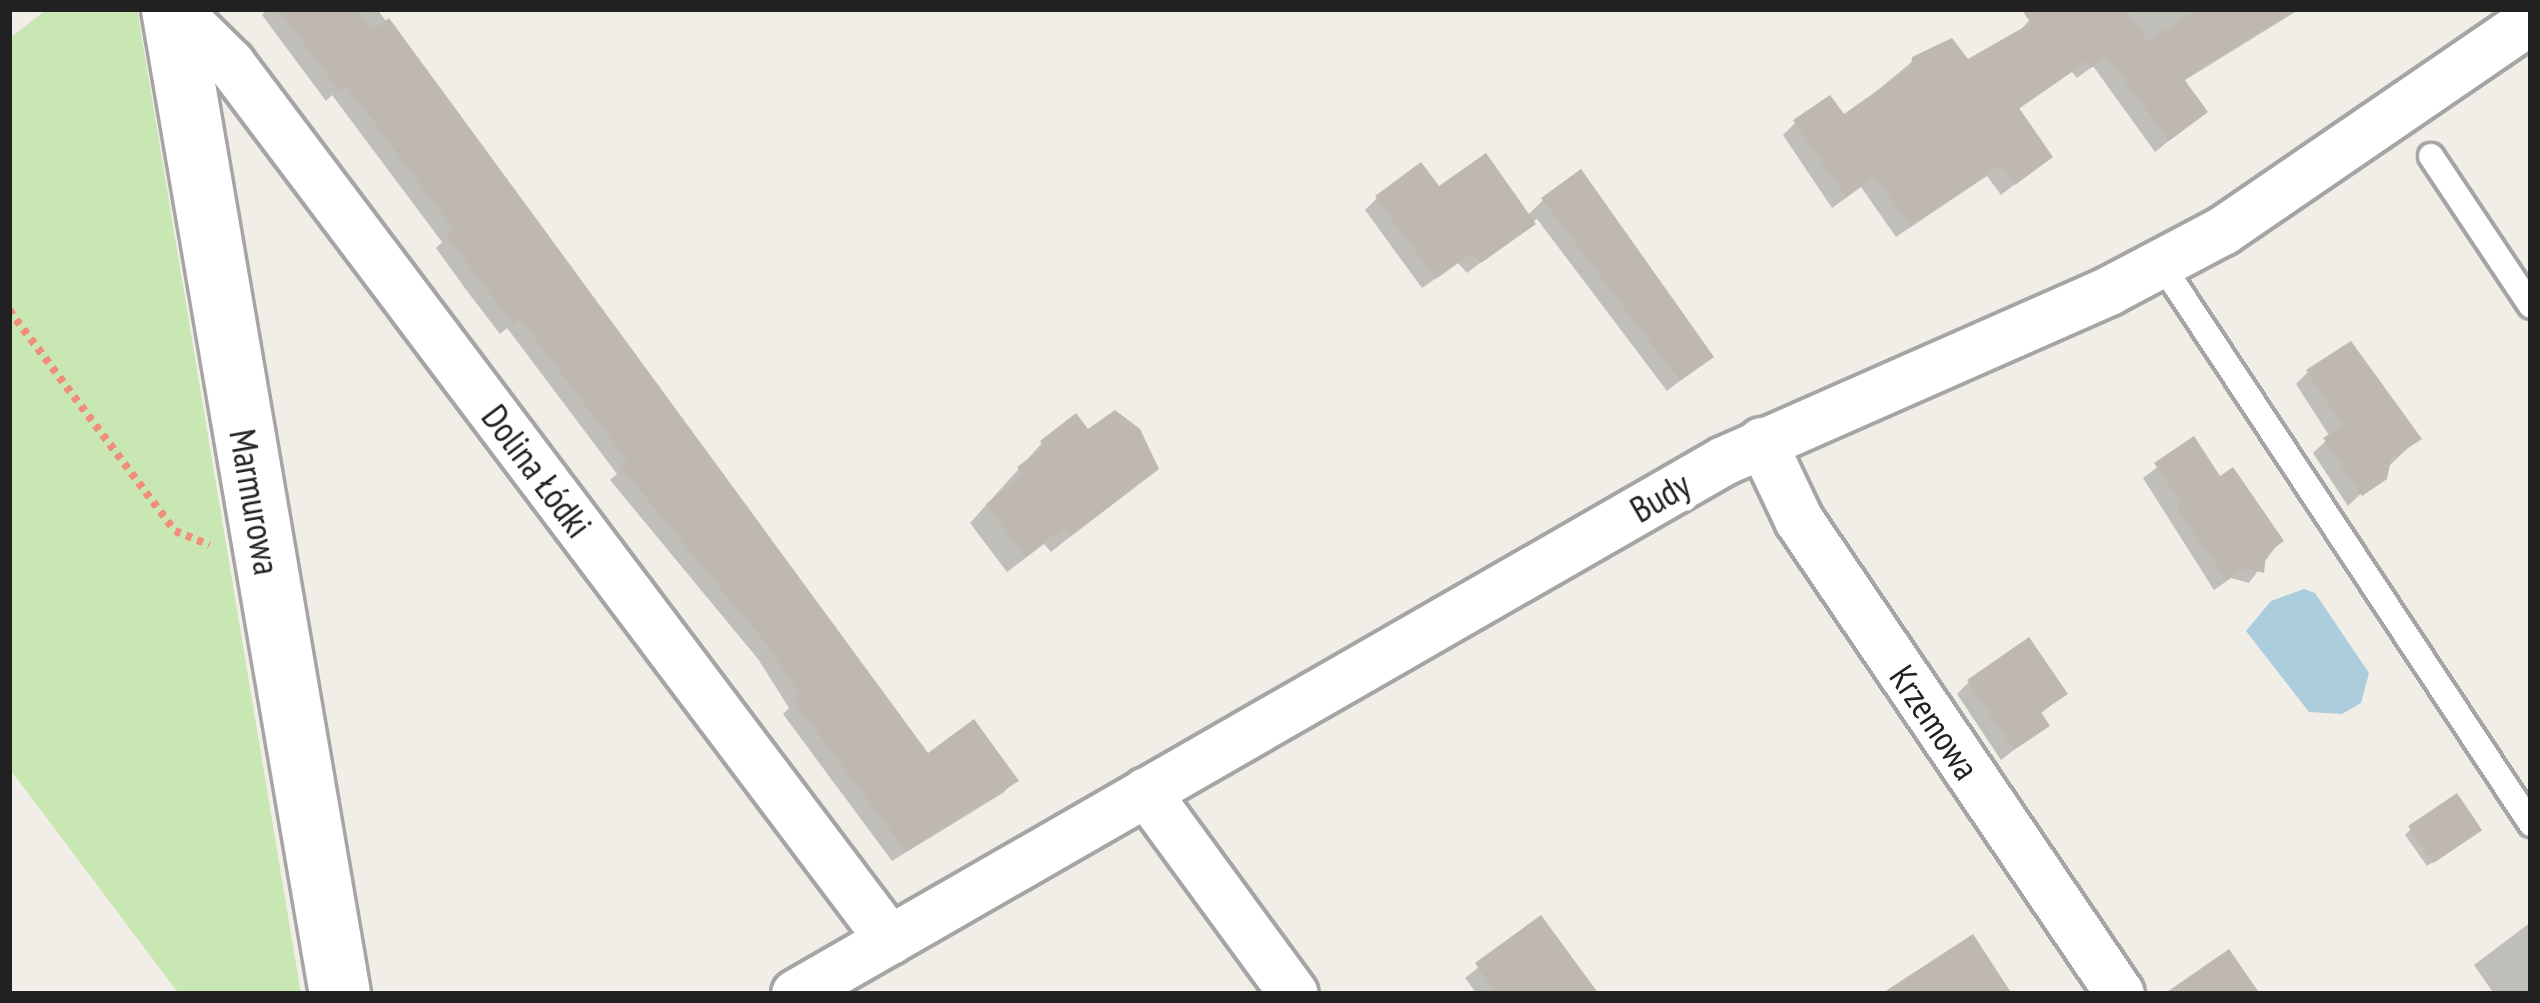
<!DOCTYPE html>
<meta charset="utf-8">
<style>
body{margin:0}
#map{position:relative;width:2540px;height:1003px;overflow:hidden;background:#f1eee8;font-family:"PT Sans Narrow",sans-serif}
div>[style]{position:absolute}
.grass>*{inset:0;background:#c8e7b2}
.water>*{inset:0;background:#accddb}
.shadow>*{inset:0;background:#0003}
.building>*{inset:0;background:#beb8b1;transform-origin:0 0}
.path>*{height:8px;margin-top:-4px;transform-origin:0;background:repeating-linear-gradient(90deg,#f18e79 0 6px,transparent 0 12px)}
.roads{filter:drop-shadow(3px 0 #a5a5a5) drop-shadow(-3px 0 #a5a5a5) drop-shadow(0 3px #a5a5a5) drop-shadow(0 -3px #a5a5a5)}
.service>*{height:24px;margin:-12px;padding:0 12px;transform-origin:12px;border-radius:12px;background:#fff}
.minor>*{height:48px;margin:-24px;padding:0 24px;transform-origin:24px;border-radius:24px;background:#fff}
.tertiary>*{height:60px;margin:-30px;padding:0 30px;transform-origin:30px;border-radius:30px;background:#fff}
span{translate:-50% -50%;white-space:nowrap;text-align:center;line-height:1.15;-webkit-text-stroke:12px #fff;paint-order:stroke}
.street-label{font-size:36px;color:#212121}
.frame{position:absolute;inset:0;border:12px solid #212121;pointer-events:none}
</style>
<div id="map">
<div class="grass">
<i style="clip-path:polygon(47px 9px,137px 9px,301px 994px,179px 994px,9px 768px,9px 39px)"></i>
</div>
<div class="water">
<i style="clip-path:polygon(2304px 589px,2315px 593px,2369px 673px,2361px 703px,2342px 714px,2309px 712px,2246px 631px,2271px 601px)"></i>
</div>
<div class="shadow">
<i style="clip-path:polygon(267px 9px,377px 9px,928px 757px,1015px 781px,1003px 793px,892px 861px,783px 714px,789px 708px,758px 659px,610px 480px,617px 474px,507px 328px,500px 334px,467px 291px,436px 248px,442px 242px,332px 95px,326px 101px,262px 15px)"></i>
<i style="clip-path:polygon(2039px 9px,2300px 9px,2182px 82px,2204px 112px,2155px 152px,2093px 66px,2077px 78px,2072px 72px,2017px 110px,2049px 157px,2001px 195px,1987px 176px,1896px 237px,1861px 187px,1832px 208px,1783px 135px,1795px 123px,1843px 119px,1914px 60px,1967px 63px,2017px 34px)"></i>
<i style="clip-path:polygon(1438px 190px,1527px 216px,1543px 200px,1710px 357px,1667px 391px,1537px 219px,1467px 273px,1458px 263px,1422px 288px,1365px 210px,1377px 198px)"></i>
<i style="clip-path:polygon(2308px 372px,2418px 438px,2348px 506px,2313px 453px,2330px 437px,2296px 384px)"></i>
<i style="clip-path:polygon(2193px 440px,2219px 480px,2280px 541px,2249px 583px,2231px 578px,2214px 590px,2143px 478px)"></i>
<i style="clip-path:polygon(1042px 443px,1155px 469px,1051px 552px,1044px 544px,1007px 572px,970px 523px)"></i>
<i style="clip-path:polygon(1969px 682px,2064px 694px,2039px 715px,2046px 725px,2001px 760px,1957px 694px)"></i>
<i style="clip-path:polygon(2411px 829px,2472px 835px,2427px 866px,2405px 835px)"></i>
<i style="clip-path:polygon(1540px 919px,1595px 994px,1477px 994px,1465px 978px)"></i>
<i style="clip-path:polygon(2531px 922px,2531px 994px,2494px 994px,2474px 965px)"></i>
</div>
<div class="building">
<i style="clip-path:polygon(278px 9px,356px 9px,372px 31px,389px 18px,928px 753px,974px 719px,1019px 781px,906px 851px,793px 700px,800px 694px,769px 647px,620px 466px,627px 460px,520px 319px,513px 324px,479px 279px,446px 234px,453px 228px,380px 130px,346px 85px,339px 91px)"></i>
<i style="clip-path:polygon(2021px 9px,2125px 9px,2148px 41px,2200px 9px,2296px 9px,2184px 79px,2208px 112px,2169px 141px,2107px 56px,2091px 68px,2086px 61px,2019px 108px,2053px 157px,2015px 185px,2001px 165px,1910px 226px,1875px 176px,1846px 197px,1793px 120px,1830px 95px,1844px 114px,1911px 67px,1912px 57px,1952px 38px,1968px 59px,2031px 23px)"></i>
<i style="clip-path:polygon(1486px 153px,1536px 224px,1481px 263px,1472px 253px,1436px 279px,1375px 196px,1421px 162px,1439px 186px)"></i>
<i style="clip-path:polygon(1581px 169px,1714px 357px,1680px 381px,1541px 198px)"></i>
<i style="clip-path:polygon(2351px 341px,2422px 439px,2391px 459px,2387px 479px,2362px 496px,2323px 438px,2343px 426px,2306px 370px)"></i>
<i style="clip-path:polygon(1115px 410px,1140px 429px,1159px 469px,1070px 537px,1063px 528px,1026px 557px,986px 504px,1024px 475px,1017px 467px,1044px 447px,1040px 441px,1076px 413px,1088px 429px)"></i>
<i style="clip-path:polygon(2194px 436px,2220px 476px,2233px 467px,2284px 541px,2266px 554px,2264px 573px,2245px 568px,2227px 580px,2176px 507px,2181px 503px,2154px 463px)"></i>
<i style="clip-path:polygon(2029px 637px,2068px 694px,2041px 712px,2050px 726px,2014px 750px,1967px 680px)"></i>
<i style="left:2457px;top:793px;width:45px;height:59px;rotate:56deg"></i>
<i style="clip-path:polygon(1541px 915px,1599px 994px,1497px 994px,1475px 963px)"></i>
<i style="clip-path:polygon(1973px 934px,2012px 994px,1881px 994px)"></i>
<i style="clip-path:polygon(2229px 949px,2260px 994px,2164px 994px)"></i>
</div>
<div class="path">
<i style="left:9px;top:310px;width:276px;rotate:53.1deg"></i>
<i style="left:175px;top:531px;width:37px;rotate:22deg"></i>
</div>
<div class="roads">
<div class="service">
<i style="left:2431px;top:156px;width:180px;rotate:56.3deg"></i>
<i style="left:2162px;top:265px;width:670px;rotate:56.57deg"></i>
</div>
<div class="minor">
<i style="left:175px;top:9px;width:77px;rotate:44.5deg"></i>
<i style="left:230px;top:63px;width:1098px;rotate:53.04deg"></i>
<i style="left:1762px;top:442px;width:86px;rotate:64.6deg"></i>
<i style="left:1799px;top:520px;width:572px;rotate:55.89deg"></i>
<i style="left:1146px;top:792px;width:250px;rotate:53.8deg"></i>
<i style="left:796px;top:994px;width:1070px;rotate:-29.87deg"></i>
<i style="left:1724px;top:461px;width:421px;rotate:-23.8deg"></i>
<i style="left:2109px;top:291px;width:129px;rotate:-27.8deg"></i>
<i style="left:2223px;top:231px;width:373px;rotate:-34.4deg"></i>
</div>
<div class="tertiary">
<i style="left:172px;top:9px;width:999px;rotate:80.32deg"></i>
</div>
</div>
<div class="street-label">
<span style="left:537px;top:471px;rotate:53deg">Dolina Łódki</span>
<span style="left:1660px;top:497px;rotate:-30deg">Budy</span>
<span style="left:255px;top:502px;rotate:80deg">Marmurowa</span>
<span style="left:1935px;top:722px;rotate:56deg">Krzemowa</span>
</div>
<div class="frame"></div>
</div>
